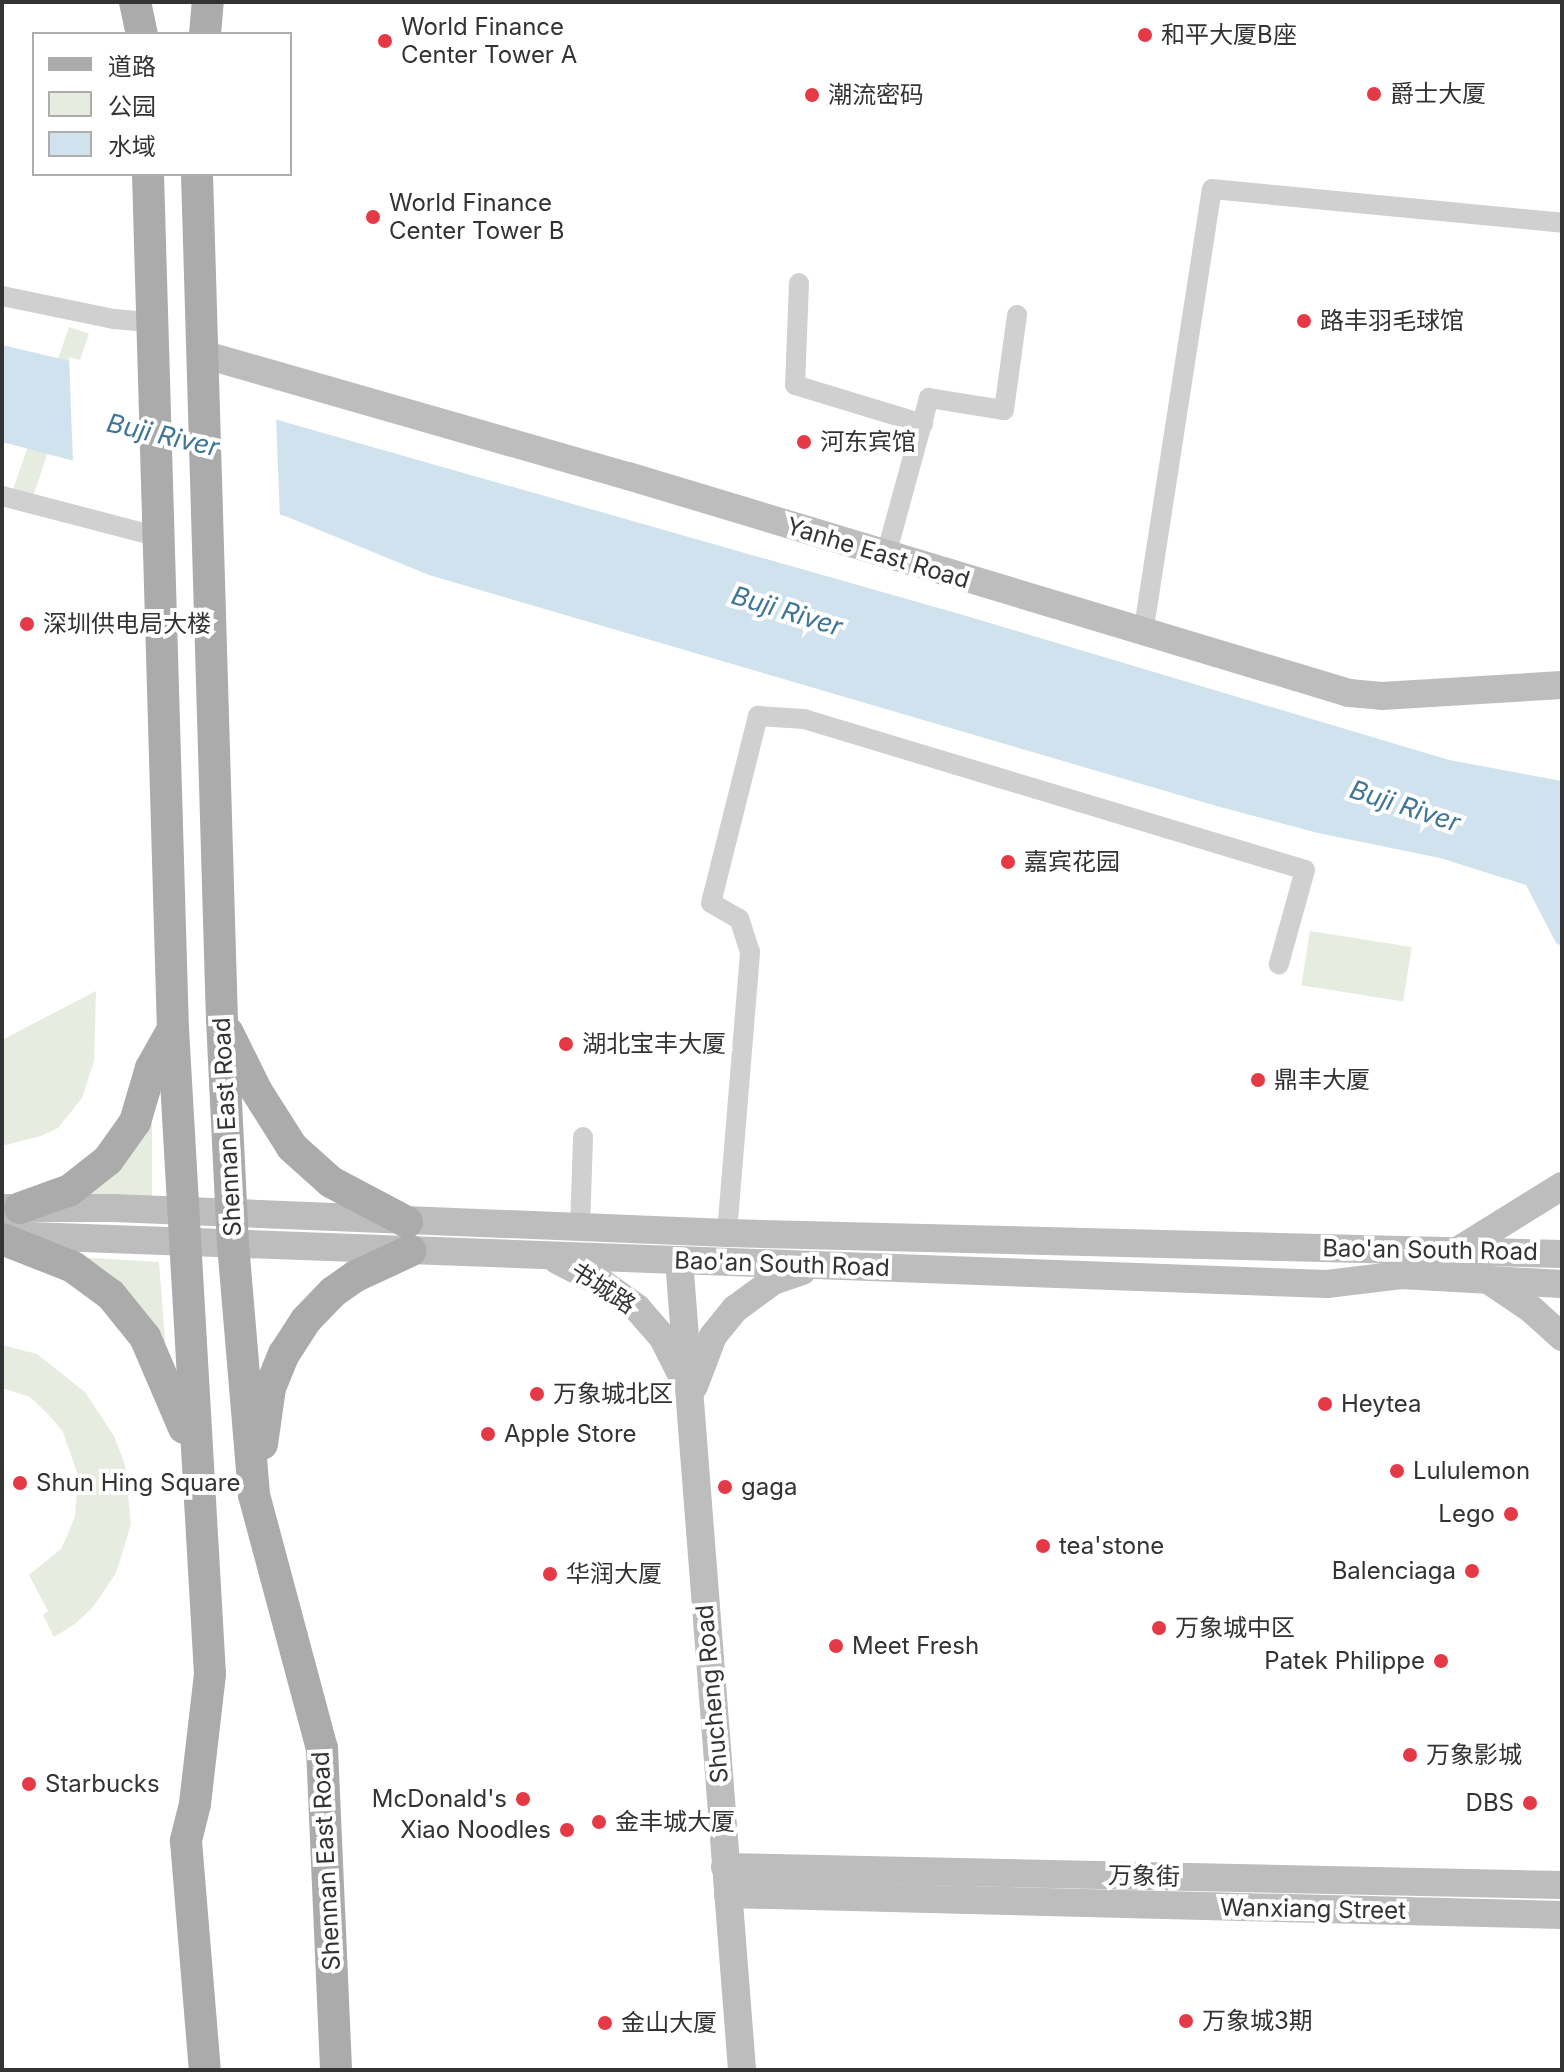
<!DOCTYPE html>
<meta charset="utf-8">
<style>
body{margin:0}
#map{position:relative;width:1564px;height:2072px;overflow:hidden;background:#fff;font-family:Inter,"Noto Sans SC",sans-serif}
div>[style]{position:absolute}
.green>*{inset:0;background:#e6ecdf;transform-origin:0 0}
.water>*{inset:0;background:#cfe2ee}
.pier>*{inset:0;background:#fff}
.street>*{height:20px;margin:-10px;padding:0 10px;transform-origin:10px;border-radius:10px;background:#d0d0d0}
.secondary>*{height:28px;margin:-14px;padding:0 14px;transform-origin:14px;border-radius:14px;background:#bdbdbd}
.primary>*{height:32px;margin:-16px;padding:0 16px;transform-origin:16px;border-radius:16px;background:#ababab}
.dots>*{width:22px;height:22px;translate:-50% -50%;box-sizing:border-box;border:4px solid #fff;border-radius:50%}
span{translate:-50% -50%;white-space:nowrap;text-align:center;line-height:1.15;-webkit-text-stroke:8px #fff;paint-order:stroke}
.poi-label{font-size:24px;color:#333}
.left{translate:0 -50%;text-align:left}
.right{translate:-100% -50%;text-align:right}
.street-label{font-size:24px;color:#333}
.water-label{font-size:26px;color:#3f7597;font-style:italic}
.frame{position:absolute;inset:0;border:4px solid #333;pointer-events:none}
.legend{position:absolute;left:32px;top:32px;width:260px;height:144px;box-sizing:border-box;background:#fff;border:2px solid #adadad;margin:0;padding:10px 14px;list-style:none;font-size:24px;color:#333}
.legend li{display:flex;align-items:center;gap:16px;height:40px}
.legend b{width:40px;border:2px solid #adadad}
</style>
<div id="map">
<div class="green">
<i style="left:69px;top:327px;width:21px;height:173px;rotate:19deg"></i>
<i style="left:1310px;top:931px;width:103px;height:55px;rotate:9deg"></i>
<i style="clip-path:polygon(96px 991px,94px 1061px,82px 1098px,58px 1128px,41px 1136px,2px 1146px,2px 1040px)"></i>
<i style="clip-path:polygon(152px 1115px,152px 1198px,85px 1197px)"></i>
<i style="clip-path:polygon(77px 1257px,159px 1262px,167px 1366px)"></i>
<i style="clip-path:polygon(2px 1345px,37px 1354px,85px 1392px,114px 1436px,125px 1465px,131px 1524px,116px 1573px,93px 1607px,75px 1624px,54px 1637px,43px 1615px,48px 1611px,29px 1575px,61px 1549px,68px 1534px,75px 1516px,78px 1475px,62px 1430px,46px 1412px,30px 1397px,2px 1388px)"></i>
</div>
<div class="water">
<i style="clip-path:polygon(2px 345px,70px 361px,963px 615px,1449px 760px,1562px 781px,1562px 946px,1556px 943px,1526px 885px,1440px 858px,1318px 833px,1220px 807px,429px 575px,285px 516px,2px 442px)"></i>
</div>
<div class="pier">
<i style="clip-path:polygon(69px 357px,276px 416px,280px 519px,73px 463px)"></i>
</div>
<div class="street">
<i style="left:799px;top:283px;width:102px;rotate:92.2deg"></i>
<i style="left:795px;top:385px;width:134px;rotate:16.9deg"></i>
<i style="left:2px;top:296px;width:114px;rotate:11.6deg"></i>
<i style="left:114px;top:319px;width:38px;rotate:5deg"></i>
<i style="left:2px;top:496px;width:162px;rotate:14.6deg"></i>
<i style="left:886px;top:555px;width:163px;rotate:-74.7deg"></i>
<i style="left:929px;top:398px;width:76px;rotate:9.1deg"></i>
<i style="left:1004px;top:410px;width:96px;rotate:-82.2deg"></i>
<i style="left:1143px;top:634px;width:450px;rotate:-81.2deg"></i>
<i style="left:1212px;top:189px;width:352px;rotate:5.5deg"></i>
<i style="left:580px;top:1229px;width:92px;rotate:-88.1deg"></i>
<i style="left:727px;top:1233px;width:282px;rotate:-85.3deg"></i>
<i style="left:750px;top:952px;width:35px;rotate:-108deg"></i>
<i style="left:739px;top:919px;width:32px;rotate:-150deg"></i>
<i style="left:711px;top:903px;width:193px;rotate:-75.9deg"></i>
<i style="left:758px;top:716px;width:46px;rotate:3.7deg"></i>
<i style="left:804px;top:719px;width:523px;rotate:16.77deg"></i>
<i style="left:1305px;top:870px;width:98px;rotate:105.5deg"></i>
</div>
<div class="secondary">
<i style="left:202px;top:354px;width:443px;rotate:16deg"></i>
<i style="left:628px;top:476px;width:753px;rotate:16.75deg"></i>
<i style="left:1349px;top:693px;width:33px;rotate:5deg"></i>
<i style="left:1382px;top:696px;width:180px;rotate:-3.5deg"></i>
<i style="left:2px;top:1208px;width:111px"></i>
<i style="left:113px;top:1208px;width:615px;rotate:2.33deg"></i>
<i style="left:727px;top:1233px;width:835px;rotate:1.44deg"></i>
<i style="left:3px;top:1235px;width:1325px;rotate:2.12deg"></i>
<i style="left:1327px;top:1284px;width:75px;rotate:-6.9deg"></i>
<i style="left:1401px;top:1275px;width:161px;rotate:3.2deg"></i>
<i style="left:1459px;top:1250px;width:121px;rotate:-31.9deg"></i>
<i style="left:557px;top:1260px;width:51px;rotate:27.1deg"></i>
<i style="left:602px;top:1283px;width:43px;rotate:35.5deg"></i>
<i style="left:637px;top:1308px;width:40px;rotate:49deg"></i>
<i style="left:663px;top:1338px;width:40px;rotate:63.4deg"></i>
<i style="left:679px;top:1260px;width:812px;rotate:85.55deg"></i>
<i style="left:1485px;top:1278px;width:55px;rotate:34deg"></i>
<i style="left:1531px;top:1309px;width:42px;rotate:42.1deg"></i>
<i style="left:694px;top:1386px;width:53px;rotate:-69.2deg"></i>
<i style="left:713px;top:1336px;width:35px;rotate:-51deg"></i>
<i style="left:735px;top:1309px;width:47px;rotate:-36.4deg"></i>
<i style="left:773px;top:1281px;width:31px;rotate:-19deg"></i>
<i style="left:725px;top:1867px;width:837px;rotate:1.23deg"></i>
<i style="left:728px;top:1894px;width:834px;rotate:1.44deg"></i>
</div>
<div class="primary">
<i style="left:135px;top:2px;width:33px;rotate:78deg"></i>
<i style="left:205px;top:34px;width:32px;rotate:-85deg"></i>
<i style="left:148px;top:174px;width:855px;rotate:88.33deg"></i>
<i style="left:173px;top:1029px;width:646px;rotate:86.72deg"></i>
<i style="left:210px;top:1674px;width:131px;rotate:96.6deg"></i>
<i style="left:195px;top:1804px;width:38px;rotate:104deg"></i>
<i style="left:186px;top:1841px;width:230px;rotate:85.3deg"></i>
<i style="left:197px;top:174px;width:846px;rotate:88.31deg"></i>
<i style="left:222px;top:1020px;width:224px;rotate:87.2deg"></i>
<i style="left:233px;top:1244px;width:252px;rotate:85.2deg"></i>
<i style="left:254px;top:1495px;width:262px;rotate:75deg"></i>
<i style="left:322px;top:1748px;width:322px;rotate:87.5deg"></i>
<i style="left:228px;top:1033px;width:64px;rotate:63.8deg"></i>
<i style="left:256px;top:1090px;width:67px;rotate:57.7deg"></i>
<i style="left:292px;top:1147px;width:52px;rotate:41.9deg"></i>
<i style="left:331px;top:1182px;width:86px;rotate:27.8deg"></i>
<i style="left:20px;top:1208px;width:53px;rotate:-19.8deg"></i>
<i style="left:70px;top:1190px;width:48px;rotate:-38.3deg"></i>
<i style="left:108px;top:1160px;width:47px;rotate:-54.6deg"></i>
<i style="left:135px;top:1122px;width:56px;rotate:-73.5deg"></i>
<i style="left:151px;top:1068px;width:45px;rotate:-60.6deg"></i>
<i style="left:2px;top:1239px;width:76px;rotate:21.5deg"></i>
<i style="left:73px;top:1267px;width:47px;rotate:36.4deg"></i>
<i style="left:111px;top:1295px;width:54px;rotate:51deg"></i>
<i style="left:145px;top:1337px;width:99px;rotate:66.8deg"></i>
<i style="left:262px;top:1444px;width:57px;rotate:-81.9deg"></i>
<i style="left:270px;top:1388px;width:37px;rotate:-68deg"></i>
<i style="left:284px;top:1354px;width:40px;rotate:-57.1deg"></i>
<i style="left:306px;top:1320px;width:39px;rotate:-46deg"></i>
<i style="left:333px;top:1292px;width:28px;rotate:-35deg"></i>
<i style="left:356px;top:1276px;width:60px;rotate:-24.8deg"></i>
</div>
<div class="dots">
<i style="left:1145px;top:35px;background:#e63946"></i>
<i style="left:385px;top:41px;background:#e63946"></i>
<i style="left:1374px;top:94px;background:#e63946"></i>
<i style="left:812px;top:95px;background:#e63946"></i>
<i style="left:373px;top:217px;background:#e63946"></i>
<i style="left:1304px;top:321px;background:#e63946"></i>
<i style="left:804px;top:442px;background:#e63946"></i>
<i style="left:27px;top:624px;background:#e63946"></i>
<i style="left:1008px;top:862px;background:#e63946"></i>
<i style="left:566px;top:1044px;background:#e63946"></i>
<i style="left:1258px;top:1080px;background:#e63946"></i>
<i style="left:537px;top:1394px;background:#e63946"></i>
<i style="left:1325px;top:1404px;background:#e63946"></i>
<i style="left:488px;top:1434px;background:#e63946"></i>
<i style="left:1397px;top:1471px;background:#e63946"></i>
<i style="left:20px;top:1483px;background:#e63946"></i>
<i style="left:725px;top:1487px;background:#e63946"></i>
<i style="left:1511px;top:1514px;background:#e63946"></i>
<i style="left:1043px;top:1546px;background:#e63946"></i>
<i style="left:1472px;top:1571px;background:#e63946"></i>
<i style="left:550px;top:1574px;background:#e63946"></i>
<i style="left:1159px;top:1628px;background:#e63946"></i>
<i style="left:836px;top:1646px;background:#e63946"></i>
<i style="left:1441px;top:1661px;background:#e63946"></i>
<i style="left:1410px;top:1755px;background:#e63946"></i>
<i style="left:29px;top:1784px;background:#e63946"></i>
<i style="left:523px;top:1799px;background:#e63946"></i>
<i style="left:1530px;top:1803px;background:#e63946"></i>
<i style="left:599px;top:1822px;background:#e63946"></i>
<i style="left:567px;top:1830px;background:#e63946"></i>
<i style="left:1186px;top:2021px;background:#e63946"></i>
<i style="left:605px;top:2023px;background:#e63946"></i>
</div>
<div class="poi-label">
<span class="left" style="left:401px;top:41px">World Finance<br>Center Tower A</span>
<span class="left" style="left:1161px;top:35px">和平大厦B座</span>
<span class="left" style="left:1390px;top:94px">爵士大厦</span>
<span class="left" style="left:828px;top:95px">潮流密码</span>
<span class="left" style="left:389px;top:217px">World Finance<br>Center Tower B</span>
<span class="left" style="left:1320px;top:321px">路丰羽毛球馆</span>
<span class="left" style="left:820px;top:442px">河东宾馆</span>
<span class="left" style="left:43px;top:624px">深圳供电局大楼</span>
<span class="left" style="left:1024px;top:862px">嘉宾花园</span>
<span class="left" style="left:582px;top:1044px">湖北宝丰大厦</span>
<span class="left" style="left:1274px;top:1080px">鼎丰大厦</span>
<span class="left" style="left:553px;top:1394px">万象城北区</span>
<span class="left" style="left:1341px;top:1404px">Heytea</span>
<span class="left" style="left:504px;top:1434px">Apple Store</span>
<span class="left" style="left:1413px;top:1471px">Lululemon</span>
<span class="left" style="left:36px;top:1483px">Shun Hing Square</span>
<span class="left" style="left:741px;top:1487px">gaga</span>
<span class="right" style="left:1495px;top:1514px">Lego</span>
<span class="left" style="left:1059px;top:1546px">tea'stone</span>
<span class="right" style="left:1456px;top:1571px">Balenciaga</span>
<span class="left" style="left:566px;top:1574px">华润大厦</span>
<span class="left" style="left:1175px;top:1628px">万象城中区</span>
<span class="left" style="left:852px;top:1646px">Meet Fresh</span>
<span class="right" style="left:1425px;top:1661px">Patek Philippe</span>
<span class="left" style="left:1426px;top:1755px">万象影城</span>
<span class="left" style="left:45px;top:1784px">Starbucks</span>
<span class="right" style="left:507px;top:1799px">McDonald's</span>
<span class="right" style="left:1514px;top:1803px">DBS</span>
<span class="left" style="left:615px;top:1822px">金丰城大厦</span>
<span class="right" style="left:551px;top:1830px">Xiao Noodles</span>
<span class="left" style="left:1202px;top:2021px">万象城3期</span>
<span class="left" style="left:621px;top:2023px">金山大厦</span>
</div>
<div class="street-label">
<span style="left:878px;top:553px;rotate:17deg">Yanhe East Road</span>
<span style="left:227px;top:1127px;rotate:-93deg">Shennan East Road</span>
<span style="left:1430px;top:1250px;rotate:1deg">Bao'an South Road</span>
<span style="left:782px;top:1264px;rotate:2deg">Bao'an South Road</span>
<span style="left:603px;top:1288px;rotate:33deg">书城路</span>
<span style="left:712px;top:1694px;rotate:-95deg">Shucheng Road</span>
<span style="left:326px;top:1861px;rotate:-93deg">Shennan East Road</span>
<span style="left:1144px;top:1876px;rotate:1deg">万象街</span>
<span style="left:1313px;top:1909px;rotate:1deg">Wanxiang Street</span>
</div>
<div class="water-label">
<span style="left:163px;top:435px;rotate:13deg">Buji River</span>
<span style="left:787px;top:611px;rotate:17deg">Buji River</span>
<span style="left:1405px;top:806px;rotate:18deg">Buji River</span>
</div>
<div class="frame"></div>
<ul class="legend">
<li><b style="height:10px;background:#ababab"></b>道路</li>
<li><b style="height:22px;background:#e6ecdf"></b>公园</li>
<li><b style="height:22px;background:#cfe2ee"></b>水域</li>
</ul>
</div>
